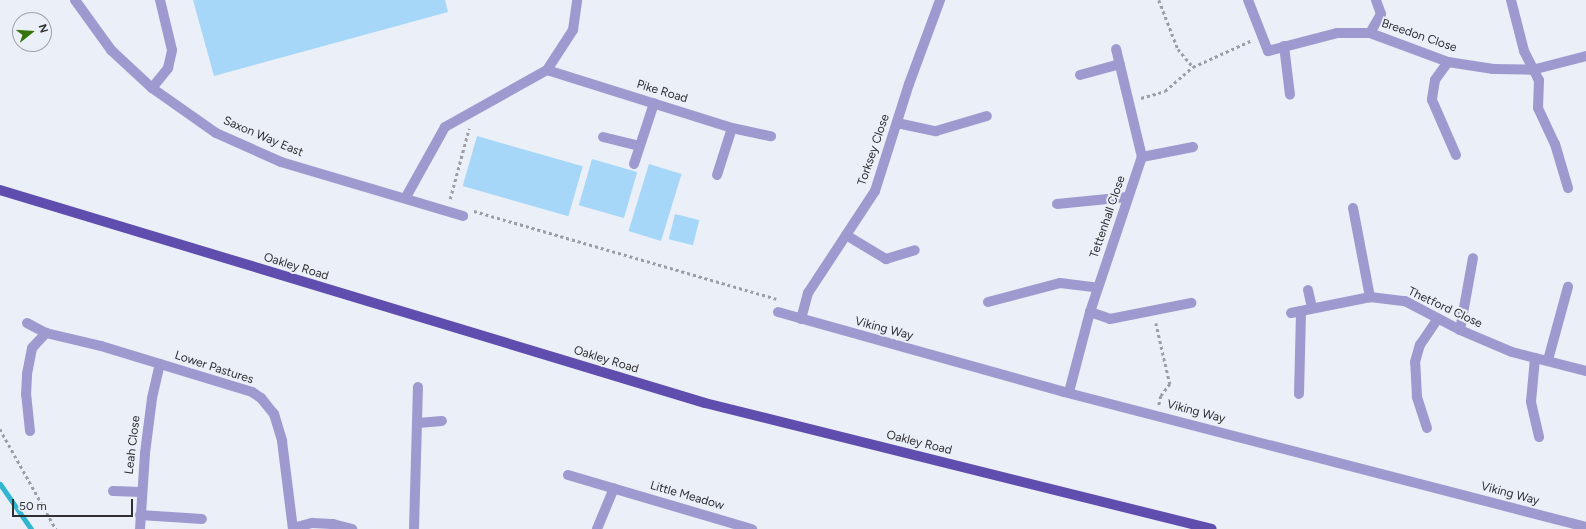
<!DOCTYPE html>
<style>
body{margin:0}
#map{position:relative;width:1586px;height:529px;overflow:hidden;background:#ebeff8;font-family:Figtree,sans-serif}
div>[style]{position:absolute}
.stream>*{height:5px;margin:-2.5px;padding:0 2.5px;transform-origin:2.5px;border-radius:2.5px;background:#30b7cf}
.building>*{inset:0;background:#a6d7f8;transform-origin:0 0}
.path>*{height:2.5px;margin-top:-1.25px;transform-origin:0;background:repeating-linear-gradient(90deg,#9b9ea4 0 3px,transparent 0 6px)}
.minor>*{height:10px;margin:-5px;padding:0 5px;transform-origin:5px;border-radius:5px;background:#9e9ad0}
.major>*{height:10px;margin:-5px;padding:0 5px;transform-origin:5px;border-radius:5px;background:#604eaf}
span{translate:-50% -50%;white-space:nowrap;text-align:center;line-height:1.15;-webkit-text-stroke:4px #ebeff8;paint-order:stroke}
.street-label{font-size:12px;color:#2e2f32}
.north{position:absolute;left:12px;top:12px;width:40px;height:40px;box-sizing:border-box;background:#ebeff8;border:1px solid #9fa2a9;border-radius:50%;rotate:73deg;font-size:11px;font-weight:700;line-height:16px;text-align:center;color:#2e2f32}
.north::after{content:'';display:block;margin:auto;width:14px;height:18px;background:#35730c;clip-path:polygon(50% 0,100% 100%,50% 72%,0 100%)}
.scale{position:absolute;left:12px;top:499px;width:121px;height:18px;box-sizing:border-box;border:2px solid #2e2f32;border-top:0;padding-left:5px;font-size:12px;line-height:14px;white-space:nowrap;color:#2e2f32;-webkit-text-stroke:3px #ebeff8;paint-order:stroke}
</style>
<div id="map">
<div class="stream">
<i style="left:0;top:484px;width:55px;rotate:55.4deg"></i>
</div>
<div class="building">
<i style="clip-path:polygon(193px 0,445px 0,448px 12px,214px 76px)"></i>
<i style="left:477px;top:136px;width:110px;height:52px;rotate:16deg"></i>
<i style="left:592px;top:159px;width:47px;height:48px;rotate:16deg"></i>
<i style="left:649px;top:164px;width:34px;height:70px;rotate:17deg"></i>
<i style="left:675px;top:214px;width:25px;height:26px;rotate:14deg"></i>
</div>
<div class="path">
<i style="left:1159px;top:0;width:53px;rotate:68.8deg"></i>
<i style="left:1178px;top:49px;width:23px;rotate:50deg"></i>
<i style="left:1193px;top:67px;width:63px;rotate:-24.5deg"></i>
<i style="left:1141px;top:98px;width:25px;rotate:-16deg"></i>
<i style="left:1165px;top:91px;width:37px;rotate:-41deg"></i>
<i style="left:450px;top:199px;width:73px;rotate:-75deg"></i>
<i style="left:474px;top:211px;width:315px;rotate:16.2deg"></i>
<i style="left:1156px;top:323px;width:63px;rotate:77.1deg"></i>
<i style="left:1170px;top:384px;width:15px;rotate:127deg"></i>
<i style="left:1161px;top:396px;width:9px;rotate:103deg"></i>
<i style="left:0;top:429px;width:115px;rotate:60.8deg"></i>
</div>
<div class="minor">
<i style="left:75px;top:0;width:62px;rotate:54.2deg"></i>
<i style="left:111px;top:50px;width:56px;rotate:42.8deg"></i>
<i style="left:152px;top:88px;width:78px;rotate:35.1deg"></i>
<i style="left:216px;top:133px;width:71px;rotate:24deg"></i>
<i style="left:281px;top:162px;width:190px;rotate:16.5deg"></i>
<i style="left:1248px;top:0;width:55px;rotate:68.6deg"></i>
<i style="left:1268px;top:51px;width:71px;rotate:-14.6deg"></i>
<i style="left:1337px;top:33px;width:33px"></i>
<i style="left:1370px;top:33px;width:83px;rotate:20.4deg"></i>
<i style="left:1448px;top:62px;width:46px;rotate:8.8deg"></i>
<i style="left:1493px;top:69px;width:39px;rotate:1deg"></i>
<i style="left:1532px;top:70px;width:56px;rotate:-14.5deg"></i>
<i style="left:1511px;top:0;width:53px;rotate:75.7deg"></i>
<i style="left:1524px;top:51px;width:33px;rotate:63deg"></i>
<i style="left:1539px;top:80px;width:28px;rotate:92deg"></i>
<i style="left:1538px;top:108px;width:40px;rotate:65deg"></i>
<i style="left:1555px;top:144px;width:46px;rotate:73.5deg"></i>
<i style="left:1370px;top:33px;width:22px;rotate:-60deg"></i>
<i style="left:1381px;top:14px;width:15px;rotate:-110deg"></i>
<i style="left:1284px;top:46px;width:49px;rotate:83deg"></i>
<i style="left:1448px;top:62px;width:22px;rotate:126deg"></i>
<i style="left:1435px;top:80px;width:20px;rotate:99deg"></i>
<i style="left:1432px;top:100px;width:60px;rotate:66.4deg"></i>
<i style="left:547px;top:70px;width:194px;rotate:17.4deg"></i>
<i style="left:732px;top:128px;width:40px;rotate:12deg"></i>
<i style="left:1080px;top:75px;width:41px;rotate:-15.4deg"></i>
<i style="left:152px;top:88px;width:26px;rotate:-51deg"></i>
<i style="left:168px;top:68px;width:18px;rotate:-77deg"></i>
<i style="left:172px;top:50px;width:51px;rotate:-103.5deg"></i>
<i style="left:897px;top:123px;width:40px;rotate:12deg"></i>
<i style="left:936px;top:131px;width:53px;rotate:-16.4deg"></i>
<i style="left:603px;top:137px;width:37px;rotate:14deg"></i>
<i style="left:1142px;top:157px;width:52px;rotate:-11.1deg"></i>
<i style="left:634px;top:164px;width:64px;rotate:-71.8deg"></i>
<i style="left:717px;top:175px;width:49px;rotate:-72.3deg"></i>
<i style="left:406px;top:197px;width:80px;rotate:-60.9deg"></i>
<i style="left:445px;top:127px;width:117px;rotate:-29.2deg"></i>
<i style="left:547px;top:70px;width:48px;rotate:-57deg"></i>
<i style="left:573px;top:30px;width:30px;rotate:-82deg"></i>
<i style="left:1057px;top:204px;width:71px;rotate:-5.6deg"></i>
<i style="left:1353px;top:208px;width:91px;rotate:79.2deg"></i>
<i style="left:846px;top:235px;width:47px;rotate:31deg"></i>
<i style="left:886px;top:259px;width:30px;rotate:-17deg"></i>
<i style="left:1308px;top:290px;width:18px;rotate:77deg"></i>
<i style="left:988px;top:302px;width:74px;rotate:-14.8deg"></i>
<i style="left:1060px;top:283px;width:38px;rotate:7deg"></i>
<i style="left:778px;top:312px;width:297px;rotate:15.6deg"></i>
<i style="left:1064px;top:392px;width:539px;rotate:14.5deg"></i>
<i style="left:1090px;top:312px;width:21px;rotate:19deg"></i>
<i style="left:1110px;top:319px;width:83px;rotate:-11.2deg"></i>
<i style="left:1291px;top:313px;width:81px;rotate:-11.4deg"></i>
<i style="left:1370px;top:297px;width:35px;rotate:7deg"></i>
<i style="left:1405px;top:301px;width:62px;rotate:27.8deg"></i>
<i style="left:1460px;top:330px;width:56px;rotate:22.9deg"></i>
<i style="left:1512px;top:352px;width:76px;rotate:14.4deg"></i>
<i style="left:801px;top:319px;width:27px;rotate:-75deg"></i>
<i style="left:808px;top:293px;width:122px;rotate:-56.7deg"></i>
<i style="left:875px;top:191px;width:112px;rotate:-72.4deg"></i>
<i style="left:909px;top:84px;width:90px;rotate:-69.7deg"></i>
<i style="left:27px;top:323px;width:21px;rotate:28deg"></i>
<i style="left:46px;top:333px;width:57px;rotate:13.3deg"></i>
<i style="left:101px;top:346px;width:158px;rotate:16.9deg"></i>
<i style="left:252px;top:392px;width:11px;rotate:34deg"></i>
<i style="left:261px;top:398px;width:21px;rotate:51deg"></i>
<i style="left:274px;top:414px;width:28px;rotate:73deg"></i>
<i style="left:282px;top:441px;width:89px;rotate:82.9deg"></i>
<i style="left:1460px;top:330px;width:73px;rotate:-79.8deg"></i>
<i style="left:1535px;top:358px;width:44px;rotate:95.2deg"></i>
<i style="left:1531px;top:402px;width:36px;rotate:77deg"></i>
<i style="left:1548px;top:360px;width:76px;rotate:-74.7deg"></i>
<i style="left:1069px;top:392px;width:83px;rotate:-75.3deg"></i>
<i style="left:1090px;top:312px;width:163px;rotate:-71.5deg"></i>
<i style="left:1142px;top:157px;width:111px;rotate:-103.5deg"></i>
<i style="left:1299px;top:394px;width:83px;rotate:-88.6deg"></i>
<i style="left:418px;top:423px;width:24px;rotate:-5deg"></i>
<i style="left:1427px;top:428px;width:33px;rotate:-108deg"></i>
<i style="left:1417px;top:397px;width:35px;rotate:-93deg"></i>
<i style="left:1415px;top:362px;width:18px;rotate:-74deg"></i>
<i style="left:1420px;top:345px;width:32px;rotate:-56deg"></i>
<i style="left:30px;top:431px;width:36px;rotate:-96deg"></i>
<i style="left:26px;top:395px;width:21px;rotate:-87deg"></i>
<i style="left:27px;top:374px;width:26px;rotate:-79deg"></i>
<i style="left:32px;top:348px;width:21px;rotate:-47deg"></i>
<i style="left:568px;top:475px;width:192px;rotate:16.4deg"></i>
<i style="left:113px;top:491px;width:28px;rotate:2deg"></i>
<i style="left:140px;top:515px;width:62px;rotate:3.7deg"></i>
<i style="left:293px;top:528px;width:20px;rotate:-15deg"></i>
<i style="left:312px;top:523px;width:21px;rotate:3deg"></i>
<i style="left:333px;top:524px;width:20px;rotate:15deg"></i>
<i style="left:140px;top:529px;width:76px;rotate:-86.2deg"></i>
<i style="left:145px;top:453px;width:55px;rotate:-82.7deg"></i>
<i style="left:152px;top:398px;width:35px;rotate:-77deg"></i>
<i style="left:414px;top:529px;width:142px;rotate:-88.4deg"></i>
<i style="left:597px;top:529px;width:44px;rotate:-67.5deg"></i>
</div>
<div class="major">
<i style="left:0;top:190px;width:736px;rotate:16.81deg"></i>
<i style="left:705px;top:403px;width:522px;rotate:13.96deg"></i>
</div>
<div class="street-label">
<span style="left:1419px;top:36px;rotate:19deg">Breedon Close</span>
<span style="left:662px;top:92px;rotate:17deg">Pike Road</span>
<span style="left:263px;top:137px;rotate:23deg">Saxon Way East</span>
<span style="left:874px;top:150px;rotate:-71deg">Torksey Close</span>
<span style="left:1108px;top:217px;rotate:-71deg">Tettenhall Close</span>
<span style="left:296px;top:267px;rotate:17deg">Oakley Road</span>
<span style="left:1445px;top:308px;rotate:25deg">Thetford Close</span>
<span style="left:884px;top:329px;rotate:15deg">Viking Way</span>
<span style="left:606px;top:360px;rotate:17deg">Oakley Road</span>
<span style="left:214px;top:368px;rotate:18deg">Lower Pastures</span>
<span style="left:1196px;top:412px;rotate:15deg">Viking Way</span>
<span style="left:919px;top:443px;rotate:14deg">Oakley Road</span>
<span style="left:133px;top:445px;rotate:-83deg">Leah Close</span>
<span style="left:1510px;top:494px;rotate:15deg">Viking Way</span>
<span style="left:687px;top:496px;rotate:16deg">Little Meadow</span>
</div>
<div class="north">N</div>
<div class="scale">50 m</div>
</div>
